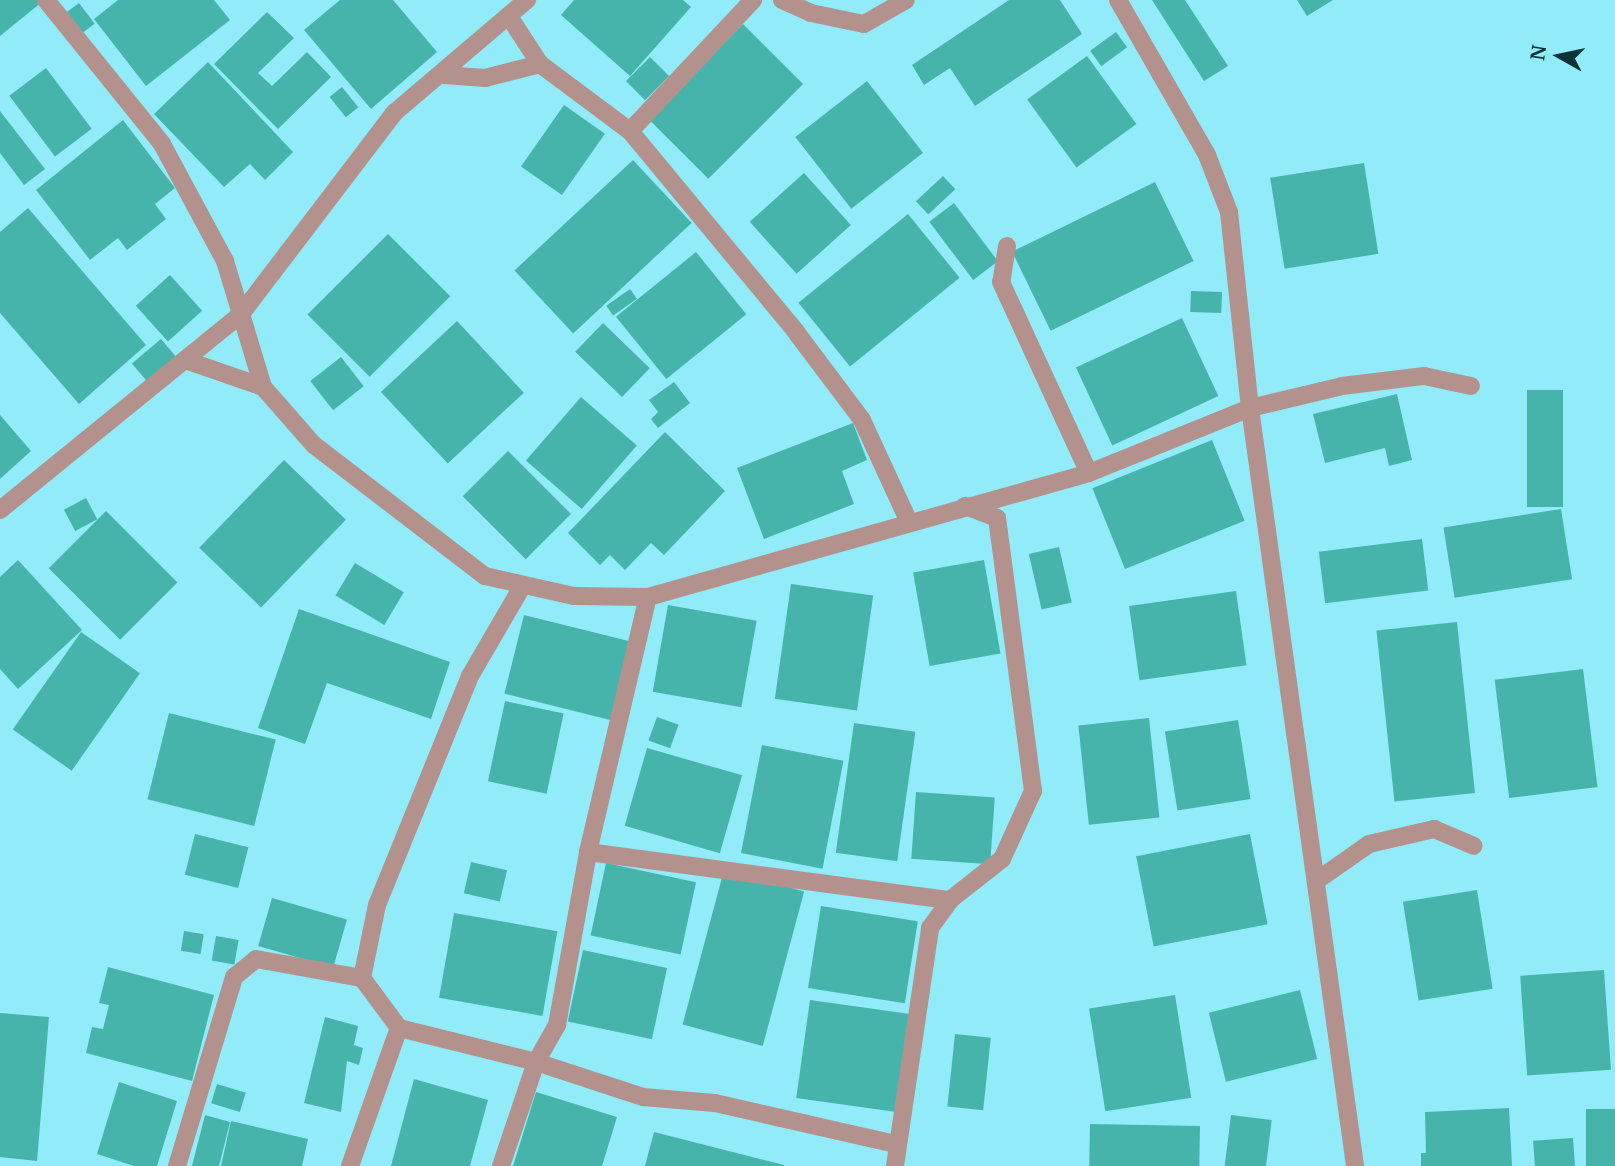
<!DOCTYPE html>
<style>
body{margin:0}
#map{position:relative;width:1615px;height:1166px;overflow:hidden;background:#91ebf9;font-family:Merriweather,serif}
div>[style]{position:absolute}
.building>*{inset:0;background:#47b4ac;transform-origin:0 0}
.minor>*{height:18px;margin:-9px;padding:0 9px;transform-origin:9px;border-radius:9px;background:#b3928d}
span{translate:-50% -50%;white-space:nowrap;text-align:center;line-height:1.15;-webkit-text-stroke:5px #91ebf9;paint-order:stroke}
.north{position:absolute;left:1524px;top:21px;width:70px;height:70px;-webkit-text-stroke:5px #91ebf9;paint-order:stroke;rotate:279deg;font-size:19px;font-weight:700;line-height:28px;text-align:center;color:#0b3439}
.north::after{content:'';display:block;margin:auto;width:24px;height:32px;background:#0b3439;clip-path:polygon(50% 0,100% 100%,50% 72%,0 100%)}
</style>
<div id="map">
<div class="building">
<i style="clip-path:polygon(0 0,40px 0,42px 2px,0 36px)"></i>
<i style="clip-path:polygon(118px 0,214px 0,230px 20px,146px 86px,94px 19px)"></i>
<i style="clip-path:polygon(340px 0,393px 0,437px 52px,371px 109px,304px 30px)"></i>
<i style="clip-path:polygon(574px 0,683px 0,691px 7px,630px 76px,561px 15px)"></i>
<i style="clip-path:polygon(1009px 0,1060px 0,1082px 34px,975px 106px,950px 68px,924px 85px,912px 65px)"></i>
<i style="clip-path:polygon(1152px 0,1185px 0,1228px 66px,1204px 81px)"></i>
<i style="clip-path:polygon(1297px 0,1333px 0,1307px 16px)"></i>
<i style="left:79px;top:3px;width:26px;height:18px;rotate:53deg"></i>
<i style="clip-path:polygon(267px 12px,294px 38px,258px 73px,272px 86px,307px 52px,331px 77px,278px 129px,214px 64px)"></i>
<i style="left:743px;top:24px;width:85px;height:134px;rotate:45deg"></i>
<i style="left:1116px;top:32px;width:19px;height:32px;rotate:54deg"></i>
<i style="left:1087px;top:56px;width:84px;height:74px;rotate:54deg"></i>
<i style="left:650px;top:57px;width:27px;height:34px;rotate:45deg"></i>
<i style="clip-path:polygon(208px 62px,293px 152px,265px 180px,250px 164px,224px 187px,154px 114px)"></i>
<i style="left:46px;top:68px;width:76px;height:46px;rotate:53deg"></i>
<i style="left:867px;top:81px;width:91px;height:91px;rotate:52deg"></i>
<i style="left:342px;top:87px;width:26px;height:16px;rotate:51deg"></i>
<i style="left:564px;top:105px;width:50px;height:75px;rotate:35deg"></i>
<i style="clip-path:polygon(0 111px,45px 169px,24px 185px,0 153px)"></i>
<i style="clip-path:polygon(123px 120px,175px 188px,155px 204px,166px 219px,127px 250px,118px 238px,90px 260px,36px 190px)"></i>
<i style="left:633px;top:160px;width:86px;height:162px;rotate:47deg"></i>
<i style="left:1364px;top:163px;width:92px;height:95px;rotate:81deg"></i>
<i style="left:804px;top:173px;width:70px;height:73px;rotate:48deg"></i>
<i style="left:943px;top:176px;width:18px;height:37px;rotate:47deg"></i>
<i style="left:1155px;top:182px;width:88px;height:159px;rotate:64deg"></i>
<i style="left:954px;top:203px;width:73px;height:31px;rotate:53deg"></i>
<i style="clip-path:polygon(28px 208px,146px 345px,79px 404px,0 313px,0 232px)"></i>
<i style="left:908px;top:214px;width:82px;height:141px;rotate:51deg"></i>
<i style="left:388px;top:234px;width:88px;height:114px;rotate:45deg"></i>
<i style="left:696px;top:252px;width:80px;height:103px;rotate:51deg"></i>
<i style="left:170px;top:275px;width:48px;height:46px;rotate:48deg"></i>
<i style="left:630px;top:289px;width:12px;height:29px;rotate:55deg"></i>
<i style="left:1191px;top:291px;width:31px;height:21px;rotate:2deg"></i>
<i style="left:1182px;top:318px;width:86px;height:117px;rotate:65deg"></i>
<i style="left:457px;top:321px;width:98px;height:104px;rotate:47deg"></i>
<i style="left:603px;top:323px;width:65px;height:40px;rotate:44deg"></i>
<i style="left:161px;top:339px;width:23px;height:38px;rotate:50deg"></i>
<i style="left:341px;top:357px;width:37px;height:39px;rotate:52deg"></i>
<i style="clip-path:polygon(674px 382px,690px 403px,658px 428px,651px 419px,658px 412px,649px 400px)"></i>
<i style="left:1527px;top:390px;width:36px;height:117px"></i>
<i style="clip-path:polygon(1397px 394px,1412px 460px,1389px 466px,1385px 448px,1325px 463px,1313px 414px)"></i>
<i style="left:581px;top:397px;width:74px;height:84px;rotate:41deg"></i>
<i style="clip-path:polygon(0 415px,31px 451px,0 479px)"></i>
<i style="clip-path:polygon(853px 423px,867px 460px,842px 471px,854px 504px,764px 539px,737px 468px)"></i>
<i style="clip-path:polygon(665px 432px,725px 491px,664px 555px,651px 543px,625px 570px,610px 555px,600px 565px,568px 533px)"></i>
<i style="left:1212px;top:440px;width:87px;height:129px;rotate:68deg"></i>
<i style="left:508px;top:451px;width:89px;height:64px;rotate:45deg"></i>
<i style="left:284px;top:460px;width:86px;height:122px;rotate:44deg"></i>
<i style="left:86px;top:498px;width:24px;height:25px;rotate:62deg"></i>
<i style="left:1561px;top:509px;width:71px;height:119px;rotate:81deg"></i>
<i style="left:106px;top:511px;width:101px;height:81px;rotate:45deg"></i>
<i style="left:1422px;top:539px;width:52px;height:104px;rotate:83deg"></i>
<i style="left:1059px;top:547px;width:57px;height:31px;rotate:77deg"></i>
<i style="clip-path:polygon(18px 560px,82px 630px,18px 689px,0 669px,0 577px)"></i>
<i style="left:984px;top:560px;width:95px;height:72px;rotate:80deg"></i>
<i style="left:355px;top:563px;width:57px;height:38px;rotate:31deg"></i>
<i style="left:791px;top:584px;width:83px;height:116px;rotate:8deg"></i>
<i style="left:1236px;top:591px;width:75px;height:108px;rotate:82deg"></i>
<i style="left:668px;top:605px;width:90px;height:88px;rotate:10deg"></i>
<i style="clip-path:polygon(299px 609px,450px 662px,431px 719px,327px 683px,305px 744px,258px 728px)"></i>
<i style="left:524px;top:615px;width:110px;height:81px;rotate:14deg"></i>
<i style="left:1457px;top:622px;width:172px;height:81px;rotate:84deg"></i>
<i style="left:81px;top:632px;width:72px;height:119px;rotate:35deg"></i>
<i style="left:1583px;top:669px;width:119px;height:89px;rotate:83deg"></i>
<i style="left:505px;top:701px;width:60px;height:82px;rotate:12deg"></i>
<i style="left:169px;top:713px;width:110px;height:89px;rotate:14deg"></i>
<i style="left:657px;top:717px;width:23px;height:25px;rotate:20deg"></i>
<i style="left:1149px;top:718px;width:100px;height:71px;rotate:84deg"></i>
<i style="left:1238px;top:720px;width:80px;height:74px;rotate:81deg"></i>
<i style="left:854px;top:723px;width:62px;height:131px;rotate:8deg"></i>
<i style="left:762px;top:745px;width:83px;height:110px;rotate:11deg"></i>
<i style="left:647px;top:748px;width:99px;height:81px;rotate:16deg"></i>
<i style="left:916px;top:792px;width:79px;height:67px;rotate:4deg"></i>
<i style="left:195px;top:834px;width:55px;height:42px;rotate:14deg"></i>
<i style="left:1250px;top:834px;width:92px;height:116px;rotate:79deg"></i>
<i style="left:471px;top:862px;width:37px;height:32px;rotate:13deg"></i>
<i style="left:606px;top:863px;width:92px;height:74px;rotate:12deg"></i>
<i style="left:724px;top:870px;width:83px;height:160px;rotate:15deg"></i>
<i style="left:1477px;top:890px;width:100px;height:75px;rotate:81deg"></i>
<i style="left:272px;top:898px;width:78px;height:50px;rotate:16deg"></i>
<i style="left:821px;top:906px;width:98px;height:83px;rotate:9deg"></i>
<i style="left:454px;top:913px;width:105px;height:86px;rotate:10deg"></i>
<i style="left:184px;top:931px;width:20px;height:20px;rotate:9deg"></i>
<i style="left:216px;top:936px;width:23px;height:25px;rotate:10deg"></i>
<i style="left:583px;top:950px;width:86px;height:73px;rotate:12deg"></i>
<i style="clip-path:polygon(108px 967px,214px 995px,192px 1081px,86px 1053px,92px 1027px,103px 1029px,109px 1005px,99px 1003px)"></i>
<i style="left:1604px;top:970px;width:100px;height:84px;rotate:86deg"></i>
<i style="left:1300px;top:990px;width:71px;height:94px;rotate:76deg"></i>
<i style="left:1175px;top:995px;width:104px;height:87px;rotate:81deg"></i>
<i style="left:810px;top:1000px;width:101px;height:99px;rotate:8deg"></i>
<i style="clip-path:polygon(0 1013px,49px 1017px,37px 1161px,0 1157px)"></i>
<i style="clip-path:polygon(325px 1017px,358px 1026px,354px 1045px,363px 1048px,359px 1065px,347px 1061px,341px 1112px,304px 1103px)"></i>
<i style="left:955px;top:1034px;width:36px;height:73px;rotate:6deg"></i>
<i style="clip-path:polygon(414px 1079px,488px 1100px,470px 1166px,391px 1166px)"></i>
<i style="clip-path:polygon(119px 1082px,177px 1101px,157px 1166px,134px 1166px,97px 1154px)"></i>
<i style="left:217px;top:1084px;width:30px;height:20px;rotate:17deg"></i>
<i style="clip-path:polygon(536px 1092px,617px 1117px,602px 1166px,513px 1166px)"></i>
<i style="clip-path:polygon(1509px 1108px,1512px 1166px,1421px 1166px,1421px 1153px,1426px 1153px,1425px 1112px)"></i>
<i style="left:1615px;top:1109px;width:57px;height:29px;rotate:90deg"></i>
<i style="clip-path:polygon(205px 1115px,230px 1122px,219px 1166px,192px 1166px)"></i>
<i style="left:1231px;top:1115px;width:41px;height:51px;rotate:7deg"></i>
<i style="clip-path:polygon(231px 1121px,308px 1139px,302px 1166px,221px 1166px)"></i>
<i style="left:1090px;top:1124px;width:110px;height:42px;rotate:1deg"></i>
<i style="clip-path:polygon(654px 1132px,784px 1165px,784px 1166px,645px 1166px)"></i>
<i style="left:1573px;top:1138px;width:28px;height:40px;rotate:86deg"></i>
</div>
<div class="minor">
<i style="left:46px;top:0;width:185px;rotate:51.1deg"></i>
<i style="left:162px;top:144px;width:133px;rotate:61.7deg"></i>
<i style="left:225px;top:261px;width:132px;rotate:73.2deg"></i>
<i style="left:782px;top:0;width:32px;rotate:24deg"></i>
<i style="left:811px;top:13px;width:54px;rotate:11.7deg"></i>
<i style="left:864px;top:24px;width:48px;rotate:-29.7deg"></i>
<i style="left:1118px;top:0;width:179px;rotate:60.1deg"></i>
<i style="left:1207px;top:155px;width:61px;rotate:68.9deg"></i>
<i style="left:1229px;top:212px;width:197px;rotate:83.9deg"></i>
<i style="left:1250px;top:408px;width:765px;rotate:82.11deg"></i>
<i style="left:540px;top:64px;width:112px;rotate:36.7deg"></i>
<i style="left:630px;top:131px;width:261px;rotate:50.4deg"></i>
<i style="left:796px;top:332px;width:110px;rotate:53.1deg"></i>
<i style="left:862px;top:420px;width:112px;rotate:65.3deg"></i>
<i style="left:444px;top:75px;width:41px;rotate:4.2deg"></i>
<i style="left:485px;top:78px;width:57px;rotate:-14.3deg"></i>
<i style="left:540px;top:64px;width:55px;rotate:-123.1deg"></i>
<i style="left:630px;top:131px;width:180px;rotate:-46.8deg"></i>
<i style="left:1007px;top:246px;width:36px;rotate:99deg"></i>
<i style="left:1001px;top:282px;width:210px;rotate:65.3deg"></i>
<i style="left:188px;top:361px;width:79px;rotate:19.1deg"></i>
<i style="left:263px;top:387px;width:77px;rotate:48.7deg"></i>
<i style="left:314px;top:445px;width:215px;rotate:37.5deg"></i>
<i style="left:485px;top:576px;width:91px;rotate:12.7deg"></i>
<i style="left:574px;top:596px;width:74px;rotate:0.8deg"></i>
<i style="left:648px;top:597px;width:458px;rotate:-15.7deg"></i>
<i style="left:1089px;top:473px;width:174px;rotate:-22deg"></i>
<i style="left:1250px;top:408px;width:95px;rotate:-13.4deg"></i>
<i style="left:1342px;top:386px;width:83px;rotate:-7deg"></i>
<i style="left:1424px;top:376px;width:48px;rotate:12deg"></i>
<i style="left:0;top:510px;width:311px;rotate:-39.1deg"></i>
<i style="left:241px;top:314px;width:253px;rotate:-52.7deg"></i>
<i style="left:394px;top:113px;width:175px;rotate:-40.4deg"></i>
<i style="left:588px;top:852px;width:365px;rotate:7.6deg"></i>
<i style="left:1319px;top:879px;width:61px;rotate:-35deg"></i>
<i style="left:1369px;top:844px;width:67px;rotate:-13deg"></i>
<i style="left:1434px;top:829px;width:43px;rotate:23deg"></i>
<i style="left:399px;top:1028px;width:141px;rotate:13.9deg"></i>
<i style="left:536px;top:1062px;width:113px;rotate:18.1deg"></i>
<i style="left:643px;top:1097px;width:72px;rotate:4.8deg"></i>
<i style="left:715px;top:1103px;width:185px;rotate:12.8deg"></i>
<i style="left:177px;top:1166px;width:197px;rotate:-73.2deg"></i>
<i style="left:234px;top:977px;width:28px;rotate:-39deg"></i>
<i style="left:256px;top:959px;width:108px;rotate:10.2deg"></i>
<i style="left:350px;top:1166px;width:146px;rotate:-70.5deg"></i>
<i style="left:399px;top:1028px;width:62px;rotate:-126.5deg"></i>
<i style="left:362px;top:978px;width:75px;rotate:-78.4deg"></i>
<i style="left:377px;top:905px;width:247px;rotate:-67.9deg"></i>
<i style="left:470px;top:676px;width:105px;rotate:-59.8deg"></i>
<i style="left:501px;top:1166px;width:110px;rotate:-71.4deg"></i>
<i style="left:536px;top:1062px;width:43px;rotate:-60.4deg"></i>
<i style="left:557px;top:1025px;width:176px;rotate:-79.8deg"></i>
<i style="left:588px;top:852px;width:262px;rotate:-76.8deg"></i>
<i style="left:895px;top:1166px;width:241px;rotate:-81.6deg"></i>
<i style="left:930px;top:928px;width:34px;rotate:-54deg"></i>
<i style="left:950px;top:900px;width:66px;rotate:-38.3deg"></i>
<i style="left:1002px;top:859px;width:75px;rotate:-65.5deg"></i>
<i style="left:1033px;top:791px;width:275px;rotate:-97.5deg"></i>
<i style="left:997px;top:518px;width:34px;rotate:-159deg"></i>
</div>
<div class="north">N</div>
</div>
